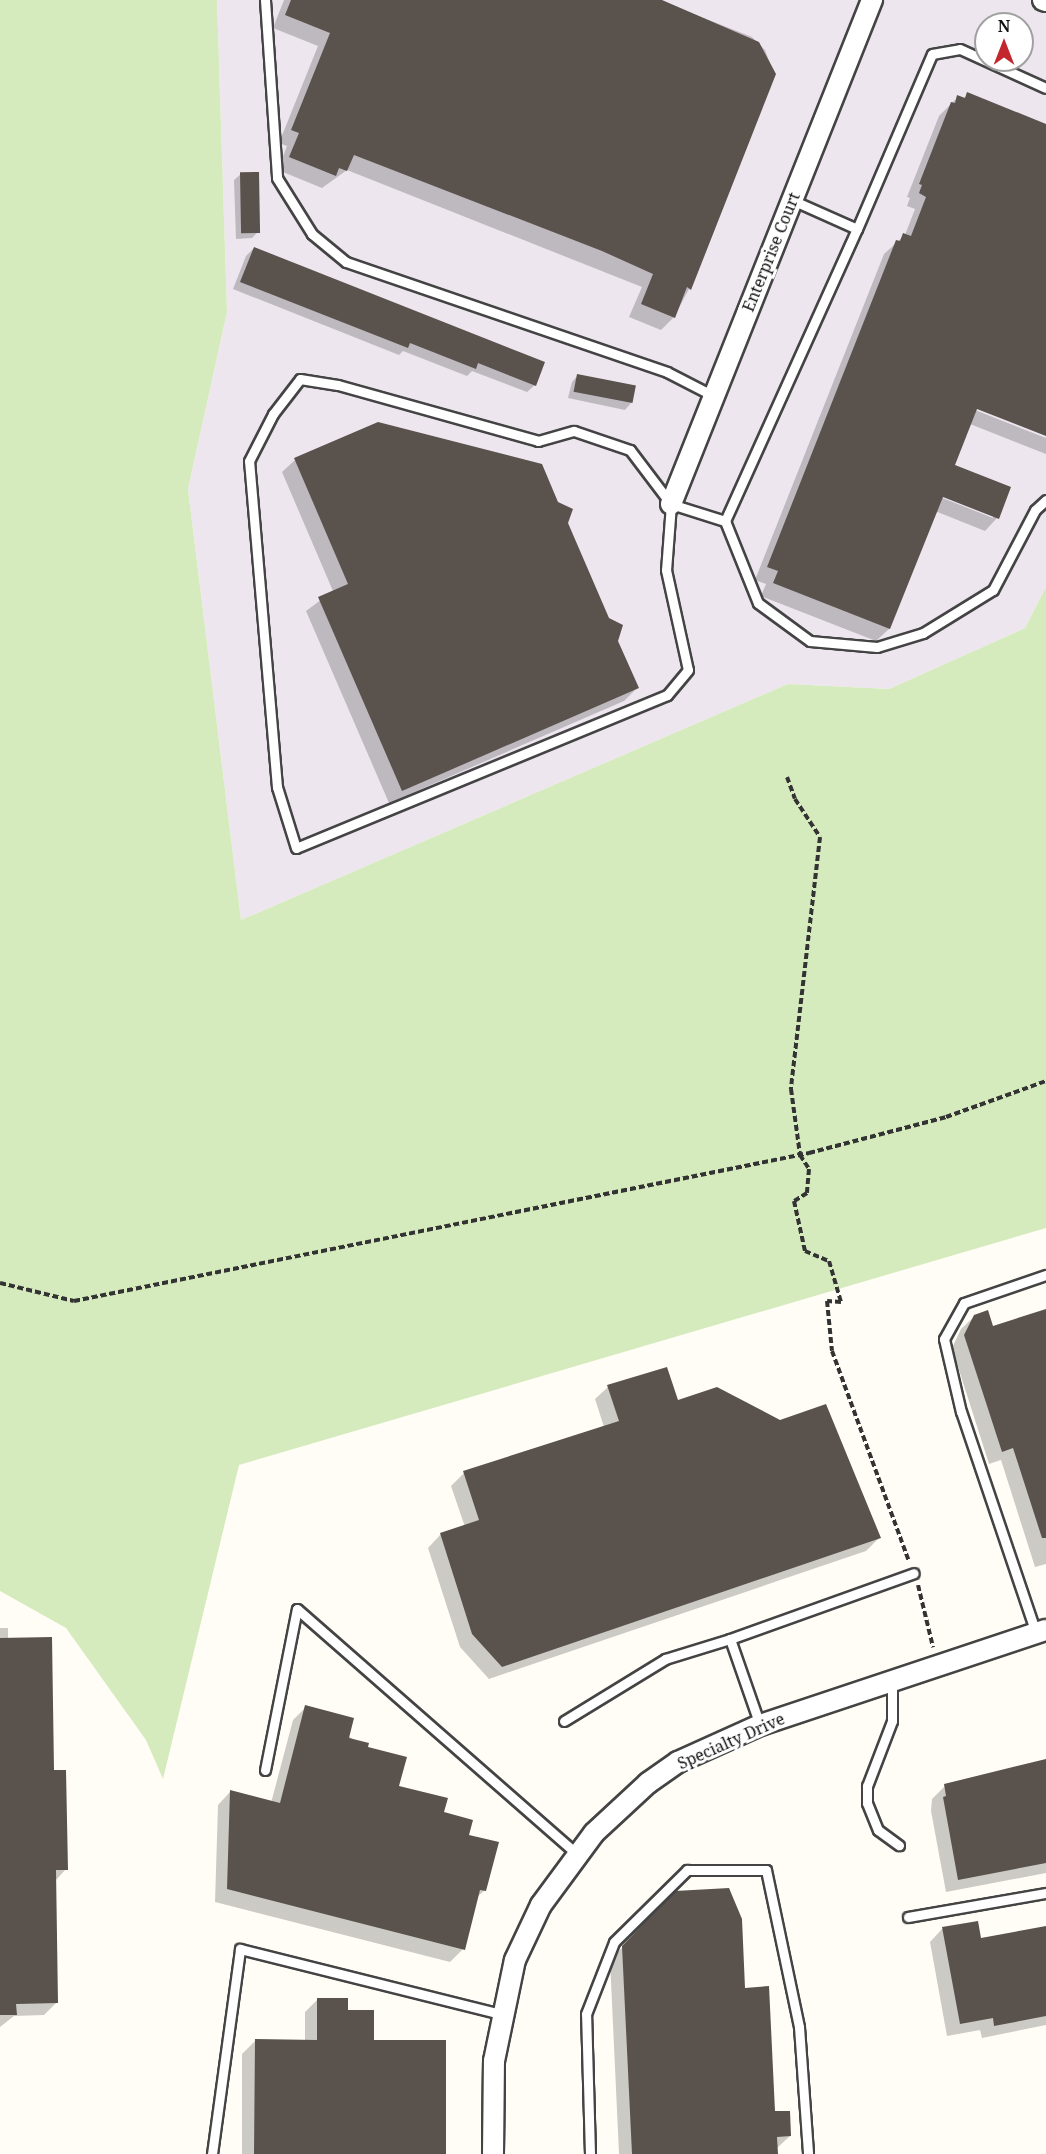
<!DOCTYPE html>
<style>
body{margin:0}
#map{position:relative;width:1046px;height:2154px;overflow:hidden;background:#fffdf5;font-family:"Noto Serif",serif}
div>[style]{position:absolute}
.industrial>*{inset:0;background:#eee6ef}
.green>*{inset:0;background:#d5ebbd}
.shadow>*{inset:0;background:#0003}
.building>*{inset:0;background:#5a524d;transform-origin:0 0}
.path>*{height:4px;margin-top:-2px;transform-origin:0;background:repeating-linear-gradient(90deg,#333 0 6px,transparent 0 9px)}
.roads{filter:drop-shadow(2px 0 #444) drop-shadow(-2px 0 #444) drop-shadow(0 2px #444) drop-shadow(0 -2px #444)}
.service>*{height:9px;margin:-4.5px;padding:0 4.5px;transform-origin:4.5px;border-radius:4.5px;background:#fff}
.minor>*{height:20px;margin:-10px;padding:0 10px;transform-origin:10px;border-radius:10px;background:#fff}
span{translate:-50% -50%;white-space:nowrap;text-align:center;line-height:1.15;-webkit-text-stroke:6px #fff;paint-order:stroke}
.street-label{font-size:16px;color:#111}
.north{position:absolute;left:974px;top:12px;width:60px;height:60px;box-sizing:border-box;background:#fff;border:2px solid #a0a0a0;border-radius:50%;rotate:0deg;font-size:16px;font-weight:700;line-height:24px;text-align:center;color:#111}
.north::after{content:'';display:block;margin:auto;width:21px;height:27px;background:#c4262e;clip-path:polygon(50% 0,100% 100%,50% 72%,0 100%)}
</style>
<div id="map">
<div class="industrial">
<i style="clip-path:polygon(evenodd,217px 0,1046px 0,1046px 587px,1025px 628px,889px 689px,788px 684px,241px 920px,188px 489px,227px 312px,217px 0,986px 24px,1022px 24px,1022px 60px,986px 60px,986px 24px)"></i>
</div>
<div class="green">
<i style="clip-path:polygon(0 0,217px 0,227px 312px,188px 489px,241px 920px,788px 684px,889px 689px,1025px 628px,1046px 587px,1046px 1228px,239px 1465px,163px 1779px,146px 1740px,66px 1628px,0 1591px)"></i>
</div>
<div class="shadow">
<i style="clip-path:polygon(284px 0,658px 0,752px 37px,765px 50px,774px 74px,689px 289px,674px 317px,661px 330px,629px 317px,642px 287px,347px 170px,322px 188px,278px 170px,287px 146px,279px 143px,318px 46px,273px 28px)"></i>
<i style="clip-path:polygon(evenodd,968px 94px,1046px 125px,1046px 435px,971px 405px,970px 408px,1046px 438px,1046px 454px,970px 424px,953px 466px,997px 518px,985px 531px,935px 511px,889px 629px,876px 641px,761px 596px,766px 584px,755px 580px,884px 254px,905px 235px,915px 209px,907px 206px,910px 198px,907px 197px,939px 116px,958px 97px,963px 99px,968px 94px,936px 493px,993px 515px,993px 518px,935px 495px,936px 493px)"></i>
<i style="clip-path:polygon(241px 174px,258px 232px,252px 238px,236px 239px,234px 180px)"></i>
<i style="clip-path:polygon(254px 248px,535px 385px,527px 392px,472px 371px,467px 376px,403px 351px,399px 355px,233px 289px,246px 256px)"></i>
<i style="clip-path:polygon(578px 375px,631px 403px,625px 410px,568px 398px,572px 382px)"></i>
<i style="clip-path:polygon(295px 460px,566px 523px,637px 688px,624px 701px,389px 803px,306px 611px,333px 591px,282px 472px)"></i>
<i style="clip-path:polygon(1046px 1311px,1046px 1564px,1035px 1567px,1001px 1460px,989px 1464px,952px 1348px,961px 1329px,975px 1316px,992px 1328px)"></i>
<i style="clip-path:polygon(608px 1387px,879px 1538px,866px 1551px,489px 1679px,460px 1647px,428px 1548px,440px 1535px,465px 1527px,451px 1486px,464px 1473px,604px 1427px,595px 1399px)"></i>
<i style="clip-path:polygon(0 1628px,8px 1628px,8px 1639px,53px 1771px,66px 1869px,55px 1881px,57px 2002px,44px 2015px,14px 2016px,0 2027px)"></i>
<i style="clip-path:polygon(306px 1707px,366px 1748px,398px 1787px,443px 1813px,468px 1836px,485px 1890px,476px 1898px,463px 1949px,450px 1962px,215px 1902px,218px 1805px,230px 1792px,271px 1803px,293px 1720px)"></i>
<i style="clip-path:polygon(1046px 1761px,1046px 1873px,946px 1892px,931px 1811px,932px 1799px,945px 1786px)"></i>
<i style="clip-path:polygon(676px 1893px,744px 1989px,774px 2113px,790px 2136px,776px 2149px,776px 2154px,619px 2154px,610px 1960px)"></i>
<i style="clip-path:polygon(1046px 1927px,1046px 2025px,982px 2038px,980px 2030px,947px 2036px,930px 1942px,942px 1929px,980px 1940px)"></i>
<i style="clip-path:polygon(317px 2000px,346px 2012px,372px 2041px,444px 2154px,242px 2154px,242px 2054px,255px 2041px,305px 2041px,305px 2012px)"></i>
</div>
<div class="building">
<i style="clip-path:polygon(291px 0,662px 0,759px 42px,776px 74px,691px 290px,687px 287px,675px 318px,641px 304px,653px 274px,602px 251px,354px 155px,347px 171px,339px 168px,336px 176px,289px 157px,299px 133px,291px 130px,330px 33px,285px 15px)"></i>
<i style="clip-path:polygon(967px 92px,1046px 124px,1046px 436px,977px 409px,955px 465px,1011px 487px,999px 519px,943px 497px,890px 629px,773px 583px,778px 571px,767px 567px,896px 240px,900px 241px,903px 233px,911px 236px,926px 197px,919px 193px,922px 185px,919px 184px,951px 102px,955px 103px,957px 95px,965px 98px)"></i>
<i style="left:259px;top:172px;width:61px;height:19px;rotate:89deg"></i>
<i style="clip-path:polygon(254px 247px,545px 362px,536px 386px,478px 363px,476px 369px,410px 343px,408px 348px,240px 282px)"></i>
<i style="left:577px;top:374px;width:60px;height:18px;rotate:11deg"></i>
<i style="clip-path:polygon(378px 422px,542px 464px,558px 502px,573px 509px,568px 523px,609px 618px,623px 625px,618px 641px,639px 688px,402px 791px,318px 597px,348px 584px,294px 458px)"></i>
<i style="clip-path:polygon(1046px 1309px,1046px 1538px,1042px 1538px,1013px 1448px,1002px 1452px,964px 1335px,974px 1315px,988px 1310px,993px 1326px)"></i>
<i style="clip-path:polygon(667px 1367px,678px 1400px,717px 1387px,780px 1420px,826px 1404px,881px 1538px,502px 1667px,472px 1634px,440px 1533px,479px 1520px,463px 1471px,619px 1421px,607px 1385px)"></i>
<i style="clip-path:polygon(52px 1637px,54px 1770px,66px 1770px,68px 1870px,56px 1870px,58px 2003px,16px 2004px,17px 2015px,0 2015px,0 1638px)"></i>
<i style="clip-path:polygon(305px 1705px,354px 1718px,349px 1738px,369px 1743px,368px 1747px,407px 1757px,399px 1786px,448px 1798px,444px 1812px,473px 1820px,469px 1835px,499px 1842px,486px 1891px,480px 1890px,465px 1950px,227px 1889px,230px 1790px,280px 1803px)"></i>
<i style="clip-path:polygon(1046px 1759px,1046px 1863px,958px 1880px,943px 1797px,946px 1796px,944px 1784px)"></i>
<i style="clip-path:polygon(729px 1888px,742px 1919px,745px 1988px,769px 1986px,775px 2111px,790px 2111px,791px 2136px,777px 2137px,778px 2154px,632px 2154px,622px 1946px,675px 1891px)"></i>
<i style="clip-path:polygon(978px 1921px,981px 1938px,1046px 1926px,1046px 2016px,994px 2026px,993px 2018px,960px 2024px,942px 1927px)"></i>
<i style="clip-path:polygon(317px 1998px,348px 1998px,348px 2010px,374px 2010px,374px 2040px,446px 2040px,446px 2154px,254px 2154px,255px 2039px,317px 2040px)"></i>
</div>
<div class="path">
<i style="left:787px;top:777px;width:23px;rotate:70deg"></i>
<i style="left:795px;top:799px;width:45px;rotate:56.7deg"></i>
<i style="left:820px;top:837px;width:254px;rotate:96.6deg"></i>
<i style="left:791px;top:1089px;width:67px;rotate:82.2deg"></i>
<i style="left:800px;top:1155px;width:17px;rotate:57deg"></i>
<i style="left:809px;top:1169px;width:24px;rotate:95deg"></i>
<i style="left:807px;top:1193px;width:15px;rotate:148deg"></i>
<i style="left:794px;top:1201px;width:51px;rotate:77.6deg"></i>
<i style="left:805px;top:1251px;width:26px;rotate:23deg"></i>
<i style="left:829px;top:1261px;width:43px;rotate:73.7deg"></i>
<i style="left:841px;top:1302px;width:14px;rotate:-176deg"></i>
<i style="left:827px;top:1301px;width:50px;rotate:84.3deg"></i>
<i style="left:832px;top:1351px;width:224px;rotate:69.9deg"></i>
<i style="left:0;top:1283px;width:76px;rotate:13.7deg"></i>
<i style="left:74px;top:1301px;width:750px;rotate:-11.38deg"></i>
<i style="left:809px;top:1153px;width:142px;rotate:-14.7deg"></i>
<i style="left:946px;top:1117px;width:106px;rotate:-19.8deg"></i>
<i style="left:918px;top:1585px;width:64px;rotate:76.4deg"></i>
</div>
<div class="roads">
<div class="service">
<i style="left:265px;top:0;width:178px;rotate:86.1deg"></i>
<i style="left:277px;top:178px;width:66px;rotate:58deg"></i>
<i style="left:312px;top:234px;width:44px;rotate:39.5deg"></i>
<i style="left:346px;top:262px;width:339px;rotate:18.9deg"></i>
<i style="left:667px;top:372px;width:53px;rotate:27.1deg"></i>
<i style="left:792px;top:200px;width:71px;rotate:24deg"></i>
<i style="left:857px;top:229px;width:190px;rotate:-66.8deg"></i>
<i style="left:932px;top:54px;width:28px;rotate:-10deg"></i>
<i style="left:960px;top:49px;width:94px;rotate:24.4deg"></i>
<i style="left:671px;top:504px;width:66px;rotate:94.3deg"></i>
<i style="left:666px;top:570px;width:102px;rotate:77.6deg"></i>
<i style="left:688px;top:670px;width:33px;rotate:130deg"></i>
<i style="left:667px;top:695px;width:401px;rotate:157.6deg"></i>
<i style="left:296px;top:848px;width:64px;rotate:-107.3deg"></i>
<i style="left:277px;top:787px;width:327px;rotate:-94.9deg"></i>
<i style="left:249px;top:461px;width:53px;rotate:-62.9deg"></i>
<i style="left:273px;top:414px;width:44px;rotate:-52.4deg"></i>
<i style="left:300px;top:379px;width:38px;rotate:9deg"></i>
<i style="left:338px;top:385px;width:208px;rotate:15.6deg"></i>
<i style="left:538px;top:441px;width:37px;rotate:-16deg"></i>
<i style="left:574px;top:431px;width:59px;rotate:18.7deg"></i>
<i style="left:630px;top:450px;width:68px;rotate:52.8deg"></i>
<i style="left:671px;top:504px;width:57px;rotate:17.5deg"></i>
<i style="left:725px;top:521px;width:88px;rotate:68.1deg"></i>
<i style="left:758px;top:603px;width:64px;rotate:36.2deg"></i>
<i style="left:810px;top:641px;width:67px;rotate:5.1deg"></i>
<i style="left:877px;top:647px;width:48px;rotate:-16.9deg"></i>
<i style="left:923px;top:633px;width:82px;rotate:-31.6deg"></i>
<i style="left:993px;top:590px;width:90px;rotate:-62.3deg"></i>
<i style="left:1035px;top:510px;width:15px;rotate:-42deg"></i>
<i style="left:725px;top:521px;width:320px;rotate:-65.7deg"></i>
<i style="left:1036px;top:1633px;width:233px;rotate:-108.7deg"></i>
<i style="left:961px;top:1412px;width:75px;rotate:-103.1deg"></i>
<i style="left:944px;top:1339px;width:41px;rotate:-60.9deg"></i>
<i style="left:964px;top:1303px;width:87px;rotate:-18.9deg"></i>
<i style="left:730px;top:1639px;width:195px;rotate:-19.7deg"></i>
<i style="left:892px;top:1681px;width:40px;rotate:90deg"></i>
<i style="left:892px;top:1721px;width:70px;rotate:111deg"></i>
<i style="left:867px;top:1786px;width:17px;rotate:90deg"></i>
<i style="left:867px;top:1803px;width:29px;rotate:68deg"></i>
<i style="left:878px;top:1830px;width:26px;rotate:36deg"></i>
<i style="left:564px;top:1721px;width:119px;rotate:-31.5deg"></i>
<i style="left:665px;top:1659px;width:68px;rotate:-17.1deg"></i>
<i style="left:730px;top:1639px;width:91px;rotate:70.8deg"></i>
<i style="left:265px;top:1770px;width:164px;rotate:-78.8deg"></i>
<i style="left:297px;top:1609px;width:373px;rotate:41.2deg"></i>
<i style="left:908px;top:1917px;width:140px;rotate:-9.9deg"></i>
<i style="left:212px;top:2154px;width:207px;rotate:-82.2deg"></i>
<i style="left:240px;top:1949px;width:272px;rotate:14deg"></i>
<i style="left:590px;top:2154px;width:140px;rotate:-91.6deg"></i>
<i style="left:586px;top:2014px;width:77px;rotate:-68.7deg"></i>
<i style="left:614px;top:1942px;width:103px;rotate:-44.6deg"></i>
<i style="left:687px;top:1870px;width:79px"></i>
<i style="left:766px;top:1870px;width:160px;rotate:78.1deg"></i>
<i style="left:799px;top:2027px;width:127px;rotate:85.9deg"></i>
</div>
<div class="minor">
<i style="left:1043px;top:0;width:3px;rotate:18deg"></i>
<i style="left:671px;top:504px;width:543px;rotate:-68.26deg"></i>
<i style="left:493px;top:2154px;width:93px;rotate:-89.4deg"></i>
<i style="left:494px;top:2061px;width:103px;rotate:-78.3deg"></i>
<i style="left:515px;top:1960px;width:61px;rotate:-64.7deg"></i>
<i style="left:541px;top:1905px;width:89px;rotate:-53.6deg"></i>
<i style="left:594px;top:1833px;width:74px;rotate:-42.8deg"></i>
<i style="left:648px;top:1783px;width:37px;rotate:-35deg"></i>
<i style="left:678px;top:1762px;width:90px;rotate:-24.3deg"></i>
<i style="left:760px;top:1725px;width:301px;rotate:-18.4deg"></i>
</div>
</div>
<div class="street-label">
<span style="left:771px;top:252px;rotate:-68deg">Enterprise Court</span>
<span style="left:731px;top:1741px;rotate:-24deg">Specialty Drive</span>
</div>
<div class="north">N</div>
</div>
